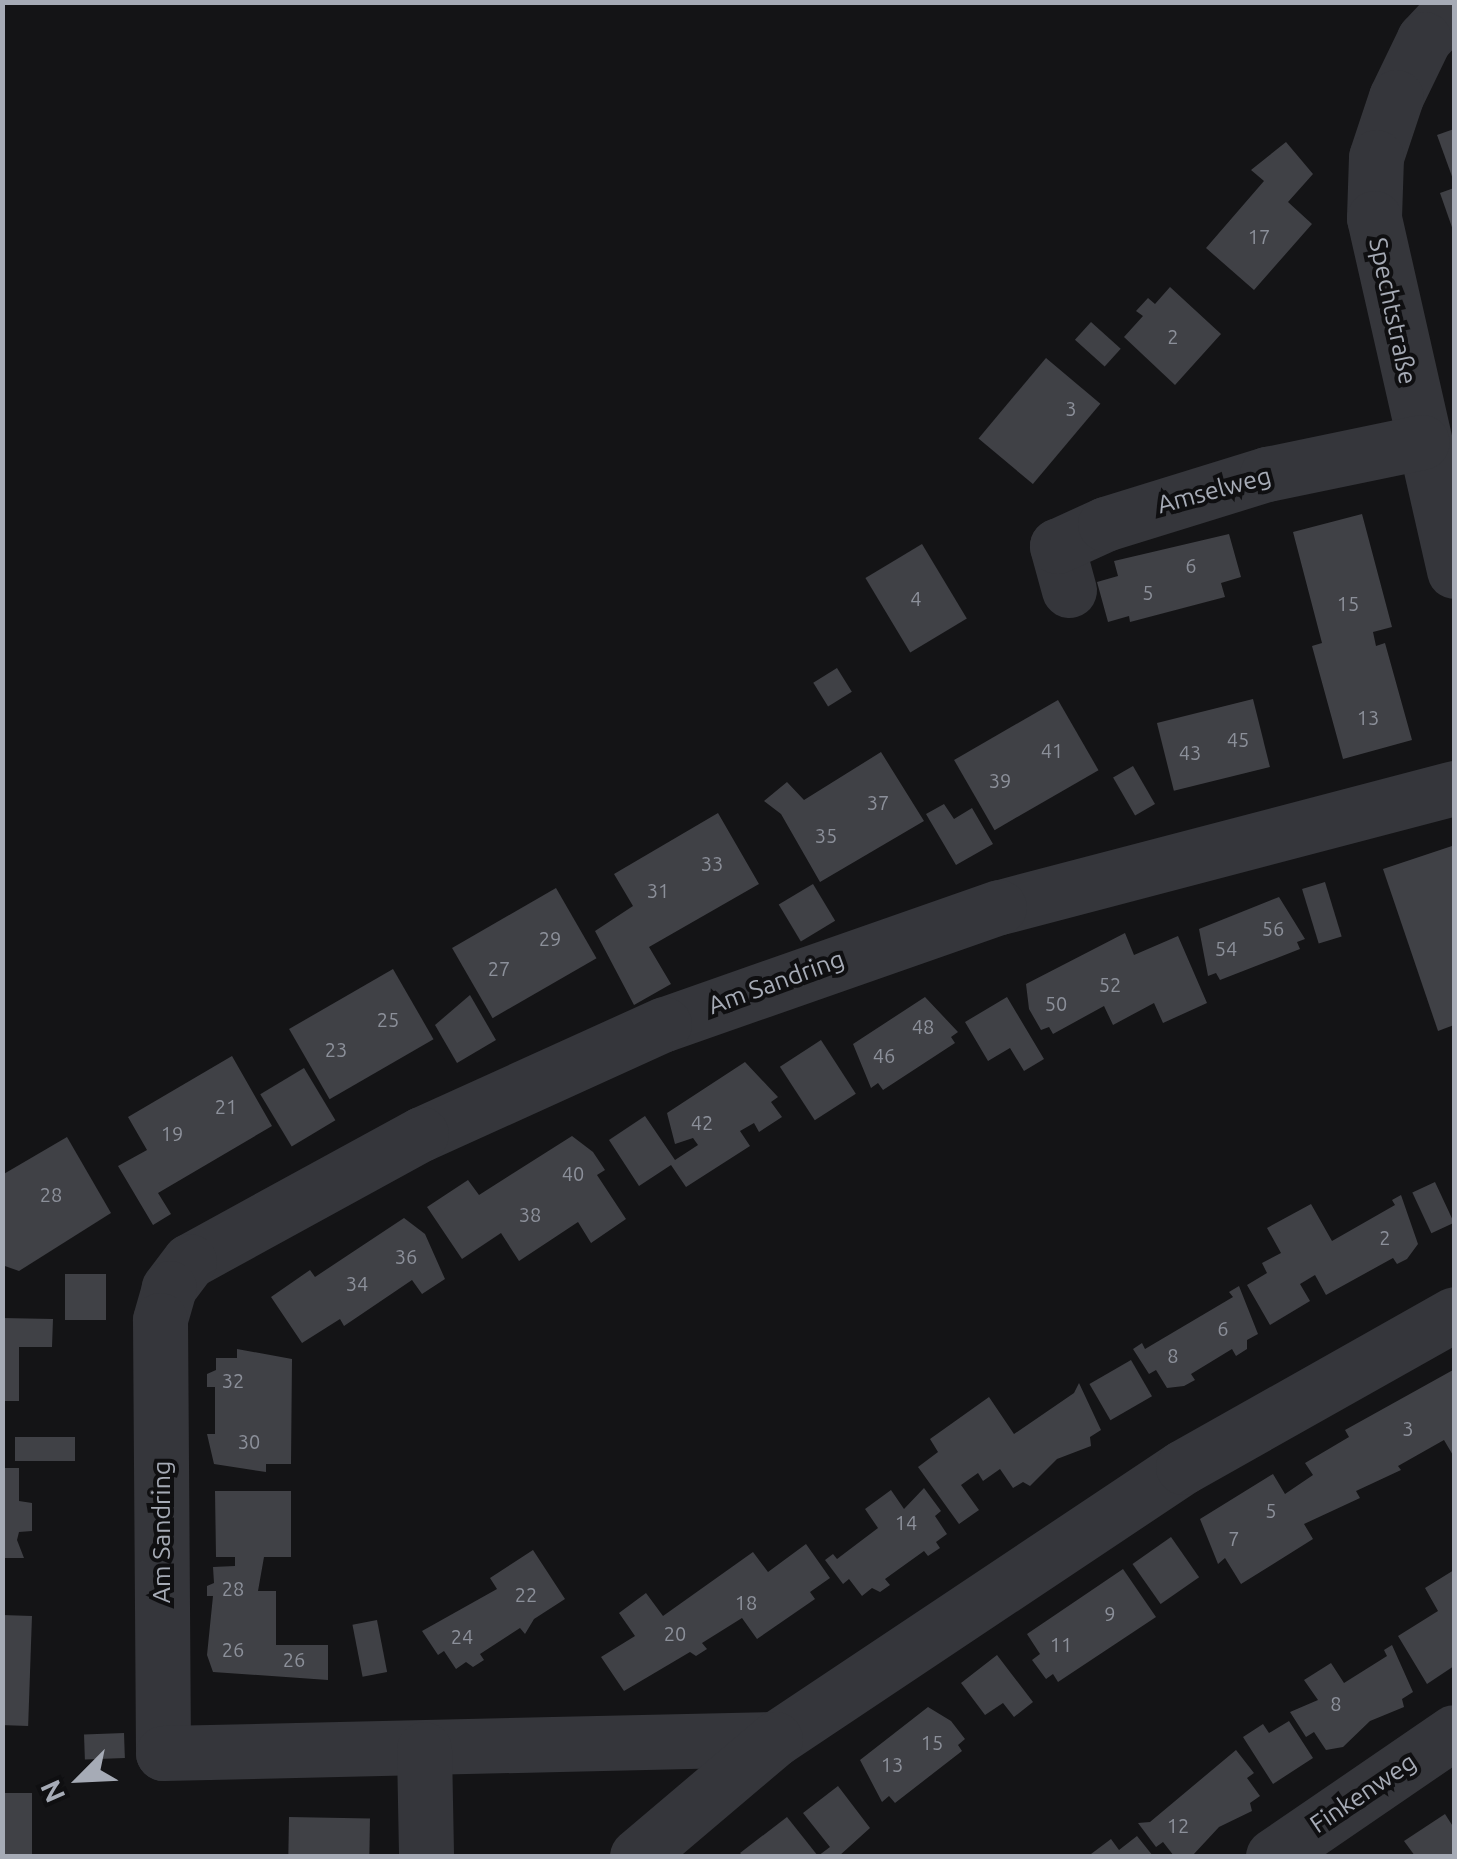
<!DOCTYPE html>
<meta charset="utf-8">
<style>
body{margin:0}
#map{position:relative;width:1457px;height:1859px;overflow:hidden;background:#141416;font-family:Ubuntu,sans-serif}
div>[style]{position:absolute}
.building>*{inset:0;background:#404146;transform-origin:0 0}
.minor>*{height:55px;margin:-27.5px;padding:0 27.5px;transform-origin:27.5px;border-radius:27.5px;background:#35363b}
span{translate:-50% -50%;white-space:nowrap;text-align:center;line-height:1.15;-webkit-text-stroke:8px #0f0f11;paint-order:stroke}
.number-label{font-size:20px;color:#8c909a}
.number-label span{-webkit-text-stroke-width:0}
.street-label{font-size:25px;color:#a6abb6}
.frame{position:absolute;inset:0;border:5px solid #a6abb6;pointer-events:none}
.north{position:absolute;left:30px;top:1729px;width:100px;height:100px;-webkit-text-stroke:8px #0f0f11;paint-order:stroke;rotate:246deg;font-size:28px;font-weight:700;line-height:40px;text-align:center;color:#a6abb6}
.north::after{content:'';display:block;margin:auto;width:35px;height:45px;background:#a6abb6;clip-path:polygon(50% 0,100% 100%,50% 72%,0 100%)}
</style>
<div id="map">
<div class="building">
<i style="clip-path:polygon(1454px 129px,1454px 182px,1437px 135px)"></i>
<i style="clip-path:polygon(1286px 142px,1313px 174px,1288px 202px,1312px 224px,1254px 290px,1206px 248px,1264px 181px,1251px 170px)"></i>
<i style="clip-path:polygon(1454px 188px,1454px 233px,1440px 193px)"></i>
<i style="clip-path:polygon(1170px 287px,1221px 334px,1175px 385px,1124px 337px,1143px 316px,1136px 311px,1148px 298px,1155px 304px)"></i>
<i style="left:1091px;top:322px;width:40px;height:24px;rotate:42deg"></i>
<i style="left:1046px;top:358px;width:71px;height:105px;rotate:40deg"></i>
<i style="clip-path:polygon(1362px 514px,1392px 627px,1373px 632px,1376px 646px,1385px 643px,1412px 740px,1343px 759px,1312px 646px,1322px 643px,1293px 532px)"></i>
<i style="clip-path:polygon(1229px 534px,1241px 577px,1221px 583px,1225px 597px,1130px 622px,1129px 616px,1108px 622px,1097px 582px,1118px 576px,1114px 561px)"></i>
<i style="left:922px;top:544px;width:87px;height:66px;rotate:59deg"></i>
<i style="left:837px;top:668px;width:28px;height:28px;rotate:58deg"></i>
<i style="left:1253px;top:699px;width:70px;height:99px;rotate:76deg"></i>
<i style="left:1058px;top:700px;width:81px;height:120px;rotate:60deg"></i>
<i style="clip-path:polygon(881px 752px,924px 821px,820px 882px,781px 814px,764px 801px,787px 782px,804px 800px)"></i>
<i style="left:1133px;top:766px;width:44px;height:23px;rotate:60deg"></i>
<i style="clip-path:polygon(944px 804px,954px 819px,972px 808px,993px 844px,956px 865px,926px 814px)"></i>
<i style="clip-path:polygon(718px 813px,759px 884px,649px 947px,671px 984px,634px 1005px,595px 931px,633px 906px,614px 874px)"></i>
<i style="clip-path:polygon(1452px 846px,1454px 1025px,1438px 1031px,1383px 869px)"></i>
<i style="left:1325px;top:882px;width:57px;height:24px;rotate:73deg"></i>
<i style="left:813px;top:884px;width:43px;height:40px;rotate:59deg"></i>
<i style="left:556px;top:888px;width:81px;height:120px;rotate:60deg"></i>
<i style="clip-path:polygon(1279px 897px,1305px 939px,1297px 942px,1300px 949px,1220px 980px,1216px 973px,1208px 976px,1199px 929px)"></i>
<i style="clip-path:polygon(1125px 933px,1134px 955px,1178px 936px,1207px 1003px,1163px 1023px,1154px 1003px,1113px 1025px,1104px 1006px,1053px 1034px,1049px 1027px,1041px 1030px,1029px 1009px,1026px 984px)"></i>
<i style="left:393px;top:969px;width:81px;height:120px;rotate:60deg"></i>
<i style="clip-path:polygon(470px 995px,496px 1040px,457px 1063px,435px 1025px)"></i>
<i style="clip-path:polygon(925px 997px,958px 1032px,951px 1037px,955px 1043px,883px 1090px,878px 1083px,871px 1088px,853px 1044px)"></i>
<i style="clip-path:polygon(1007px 997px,1044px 1059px,1024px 1071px,1010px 1048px,988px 1061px,965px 1022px)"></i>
<i style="left:821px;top:1040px;width:64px;height:49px;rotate:57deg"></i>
<i style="clip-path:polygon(232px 1056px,272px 1126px,158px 1193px,171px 1214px,153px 1225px,118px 1166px,147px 1150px,128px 1117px)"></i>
<i style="clip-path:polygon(745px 1062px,778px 1097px,771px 1102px,782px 1117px,759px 1132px,754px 1123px,740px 1131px,750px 1146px,686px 1187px,671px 1165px,639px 1186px,609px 1140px,645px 1116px,675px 1160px,698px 1145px,693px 1138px,675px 1144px,667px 1113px)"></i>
<i style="left:304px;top:1068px;width:61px;height:51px;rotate:59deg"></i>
<i style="clip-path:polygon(572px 1136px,593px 1152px,605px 1170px,597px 1175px,626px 1219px,591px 1243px,578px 1222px,519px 1261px,501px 1233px,462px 1259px,427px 1207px,468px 1180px,479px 1195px)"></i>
<i style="clip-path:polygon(67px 1137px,111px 1213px,19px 1271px,2px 1265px,2px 1175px)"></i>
<i style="left:1435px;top:1182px;width:45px;height:25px;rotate:65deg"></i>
<i style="clip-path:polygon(1401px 1195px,1418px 1244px,1407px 1259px,1397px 1264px,1393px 1258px,1326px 1295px,1315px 1275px,1300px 1284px,1310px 1301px,1270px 1325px,1247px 1285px,1267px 1273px,1262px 1263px,1281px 1253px,1267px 1228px,1311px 1204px,1332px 1241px,1395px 1205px,1392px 1200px)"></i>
<i style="clip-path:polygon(404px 1218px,425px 1234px,445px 1279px,422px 1294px,412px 1280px,344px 1326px,340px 1319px,302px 1343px,271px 1297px,310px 1270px,315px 1277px)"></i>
<i style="left:65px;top:1274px;width:41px;height:46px"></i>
<i style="clip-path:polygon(1239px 1286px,1258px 1334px,1247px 1340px,1247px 1349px,1236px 1356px,1232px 1349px,1191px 1374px,1195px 1380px,1184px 1386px,1167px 1388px,1156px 1370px,1149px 1374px,1133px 1349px,1142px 1343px,1145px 1349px,1233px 1297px,1229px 1292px)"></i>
<i style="clip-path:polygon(2px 1318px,53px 1319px,52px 1347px,19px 1347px,19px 1401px,2px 1401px)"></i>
<i style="clip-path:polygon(237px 1349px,292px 1359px,291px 1464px,266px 1464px,266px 1472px,214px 1464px,207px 1434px,215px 1434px,215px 1387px,207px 1387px,207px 1374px,216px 1370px,216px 1358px,237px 1358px)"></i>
<i style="left:1131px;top:1360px;width:42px;height:48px;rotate:60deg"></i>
<i style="clip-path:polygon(1453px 1370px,1454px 1457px,1444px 1440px,1398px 1466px,1401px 1470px,1356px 1491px,1360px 1498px,1304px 1524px,1313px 1539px,1241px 1584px,1225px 1558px,1218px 1564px,1200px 1519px,1273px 1474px,1285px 1494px,1313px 1475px,1305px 1463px,1349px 1437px,1345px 1430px)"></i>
<i style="clip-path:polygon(1079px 1383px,1101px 1430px,1090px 1437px,1091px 1446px,1057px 1459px,1030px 1486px,1023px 1482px,1013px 1488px,1000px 1469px,983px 1481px,978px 1473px,961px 1485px,979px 1510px,959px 1524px,918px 1467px,938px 1452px,930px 1439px,989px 1397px,1014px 1434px,1074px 1393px)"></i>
<i style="left:15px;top:1437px;width:60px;height:24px"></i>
<i style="clip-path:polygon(2px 1468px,19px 1468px,19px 1501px,32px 1503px,32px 1531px,19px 1532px,17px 1540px,24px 1558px,2px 1558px)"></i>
<i style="clip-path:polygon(924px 1488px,941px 1511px,935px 1516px,947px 1534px,936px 1542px,940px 1548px,928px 1556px,924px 1551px,885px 1579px,890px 1585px,880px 1592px,872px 1588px,862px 1596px,849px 1579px,843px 1584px,825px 1560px,833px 1554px,837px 1559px,878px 1528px,865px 1509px,891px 1490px,904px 1509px)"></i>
<i style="clip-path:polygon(215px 1491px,291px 1491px,291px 1557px,264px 1557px,258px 1591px,276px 1591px,276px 1645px,328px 1645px,328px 1680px,213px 1672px,207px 1655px,213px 1596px,207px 1596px,207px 1586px,214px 1583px,213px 1567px,235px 1566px,235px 1557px,216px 1557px)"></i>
<i style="left:1171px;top:1537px;width:49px;height:47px;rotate:55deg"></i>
<i style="clip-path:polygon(806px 1544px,830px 1578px,810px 1592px,815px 1599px,757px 1639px,742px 1618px,702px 1643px,707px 1649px,696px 1656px,690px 1652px,624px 1691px,601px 1657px,635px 1636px,619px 1613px,646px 1593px,663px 1616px,753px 1552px,768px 1572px)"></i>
<i style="clip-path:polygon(533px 1550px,565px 1599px,534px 1619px,525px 1634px,520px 1628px,480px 1654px,484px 1660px,473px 1667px,466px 1662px,456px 1669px,444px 1651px,438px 1655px,422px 1631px,497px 1589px,490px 1578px)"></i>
<i style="clip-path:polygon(1123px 1569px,1156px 1617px,1058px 1682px,1053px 1674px,1046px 1679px,1032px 1660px,1040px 1654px,1027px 1634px)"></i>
<i style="clip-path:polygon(1454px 1570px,1454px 1666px,1427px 1684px,1398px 1636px,1438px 1611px,1425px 1588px)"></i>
<i style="left:2px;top:1615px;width:30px;height:110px;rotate:2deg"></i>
<i style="left:377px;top:1620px;width:53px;height:25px;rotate:79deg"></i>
<i style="clip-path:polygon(1392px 1645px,1413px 1692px,1402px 1699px,1404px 1707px,1370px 1721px,1343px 1747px,1326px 1750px,1314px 1732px,1306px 1737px,1290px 1712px,1318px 1700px,1304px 1680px,1331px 1663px,1344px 1683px,1387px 1656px,1384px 1650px)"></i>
<i style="clip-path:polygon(997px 1655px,1033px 1702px,1014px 1717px,1003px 1703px,985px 1715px,961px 1683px)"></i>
<i style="clip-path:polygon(928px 1707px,951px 1721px,965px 1739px,958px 1745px,962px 1751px,895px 1803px,889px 1796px,882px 1802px,860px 1760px)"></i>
<i style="clip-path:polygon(1289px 1721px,1313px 1758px,1273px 1784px,1243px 1737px,1263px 1724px,1269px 1733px)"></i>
<i style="left:124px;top:1733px;width:25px;height:40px;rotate:88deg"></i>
<i style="clip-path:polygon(1236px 1750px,1254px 1773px,1247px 1778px,1260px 1796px,1250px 1803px,1252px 1811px,1219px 1827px,1193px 1855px,1174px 1856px,1163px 1842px,1156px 1847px,1138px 1823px,1150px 1822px)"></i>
<i style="clip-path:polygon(838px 1786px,870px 1828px,839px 1856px,818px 1856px,830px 1847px,803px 1813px)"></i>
<i style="left:2px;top:1793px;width:30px;height:63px"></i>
<i style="clip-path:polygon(1445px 1814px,1454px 1828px,1454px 1856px,1415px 1856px,1404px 1841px)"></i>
<i style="left:289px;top:1817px;width:81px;height:39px;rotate:1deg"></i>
<i style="clip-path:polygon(787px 1817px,818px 1856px,743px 1856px,740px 1853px)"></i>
<i style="clip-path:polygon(1137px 1836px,1153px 1856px,1091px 1854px,1111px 1839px,1119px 1850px)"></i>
</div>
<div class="minor">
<i style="left:1454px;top:7px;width:44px;rotate:133.2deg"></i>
<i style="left:1424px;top:39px;width:64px;rotate:115.8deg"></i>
<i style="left:1396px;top:97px;width:63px;rotate:108.4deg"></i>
<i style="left:1376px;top:157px;width:61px;rotate:91.9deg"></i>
<i style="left:1374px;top:218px;width:362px;rotate:77.2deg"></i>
<i style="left:1069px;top:590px;width:46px;rotate:-105.3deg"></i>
<i style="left:1057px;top:546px;width:53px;rotate:-24.6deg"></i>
<i style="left:1105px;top:524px;width:170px;rotate:-17.2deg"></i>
<i style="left:1267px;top:474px;width:158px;rotate:-11.7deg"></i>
<i style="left:1454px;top:788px;width:470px;rotate:165.3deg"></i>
<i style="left:999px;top:907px;width:355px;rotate:160.7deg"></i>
<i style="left:664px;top:1024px;width:267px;rotate:155.6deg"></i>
<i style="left:421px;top:1134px;width:264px;rotate:151.3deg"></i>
<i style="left:189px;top:1261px;width:34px;rotate:127deg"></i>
<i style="left:169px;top:1288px;width:33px;rotate:106deg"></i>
<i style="left:160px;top:1320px;width:433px;rotate:89.6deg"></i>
<i style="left:163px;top:1753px;width:612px;rotate:-1.31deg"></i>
<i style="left:775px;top:1739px;width:490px;rotate:-33.7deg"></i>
<i style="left:1183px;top:1467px;width:311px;rotate:-29.4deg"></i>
<i style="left:424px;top:1749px;width:107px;rotate:88.9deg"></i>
<i style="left:637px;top:1856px;width:181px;rotate:-40.3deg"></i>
<i style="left:1273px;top:1856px;width:219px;rotate:-34.4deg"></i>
</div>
<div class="number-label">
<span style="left:1259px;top:236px">17</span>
<span style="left:1173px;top:336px">2</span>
<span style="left:1071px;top:408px">3</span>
<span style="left:1191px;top:565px">6</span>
<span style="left:1148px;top:592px">5</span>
<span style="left:916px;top:598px">4</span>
<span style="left:1348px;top:603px">15</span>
<span style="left:1368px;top:717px">13</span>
<span style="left:1238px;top:739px">45</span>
<span style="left:1052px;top:750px">41</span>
<span style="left:1190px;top:752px">43</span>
<span style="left:1000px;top:780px">39</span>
<span style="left:878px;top:802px">37</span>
<span style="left:826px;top:835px">35</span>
<span style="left:712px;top:863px">33</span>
<span style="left:658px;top:890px">31</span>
<span style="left:1273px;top:928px">56</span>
<span style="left:550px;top:938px">29</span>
<span style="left:1226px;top:948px">54</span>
<span style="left:499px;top:968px">27</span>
<span style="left:1110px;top:984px">52</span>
<span style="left:1056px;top:1003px">50</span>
<span style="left:388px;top:1019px">25</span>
<span style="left:923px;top:1026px">48</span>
<span style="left:336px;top:1049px">23</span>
<span style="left:884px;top:1055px">46</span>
<span style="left:226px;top:1106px">21</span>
<span style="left:702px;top:1122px">42</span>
<span style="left:172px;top:1133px">19</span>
<span style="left:573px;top:1173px">40</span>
<span style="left:51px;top:1194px">28</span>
<span style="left:530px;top:1214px">38</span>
<span style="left:1385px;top:1237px">2</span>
<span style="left:406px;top:1256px">36</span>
<span style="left:357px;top:1283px">34</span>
<span style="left:1223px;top:1328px">6</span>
<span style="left:1173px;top:1355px">8</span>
<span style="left:233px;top:1380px">32</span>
<span style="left:1408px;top:1428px">3</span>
<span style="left:249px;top:1441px">30</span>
<span style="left:1271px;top:1510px">5</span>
<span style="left:906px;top:1522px">14</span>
<span style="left:1234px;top:1538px">7</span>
<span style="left:233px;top:1588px">28</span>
<span style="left:526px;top:1594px">22</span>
<span style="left:746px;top:1602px">18</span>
<span style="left:1110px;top:1613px">9</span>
<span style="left:675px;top:1633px">20</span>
<span style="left:462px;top:1636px">24</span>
<span style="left:1061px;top:1644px">11</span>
<span style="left:233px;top:1649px">26</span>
<span style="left:294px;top:1659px">26</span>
<span style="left:1336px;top:1703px">8</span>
<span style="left:932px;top:1742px">15</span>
<span style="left:892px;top:1764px">13</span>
<span style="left:1178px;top:1825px">12</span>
</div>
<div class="street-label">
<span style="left:1393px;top:311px;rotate:78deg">Spechtstraße</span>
<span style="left:1214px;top:490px;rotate:-15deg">Amselweg</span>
<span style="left:776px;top:982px;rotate:-20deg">Am Sandring</span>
<span style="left:161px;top:1532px;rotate:-90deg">Am Sandring</span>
<span style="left:1363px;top:1793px;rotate:-34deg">Finkenweg</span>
</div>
<div class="frame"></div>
<div class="north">N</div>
</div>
